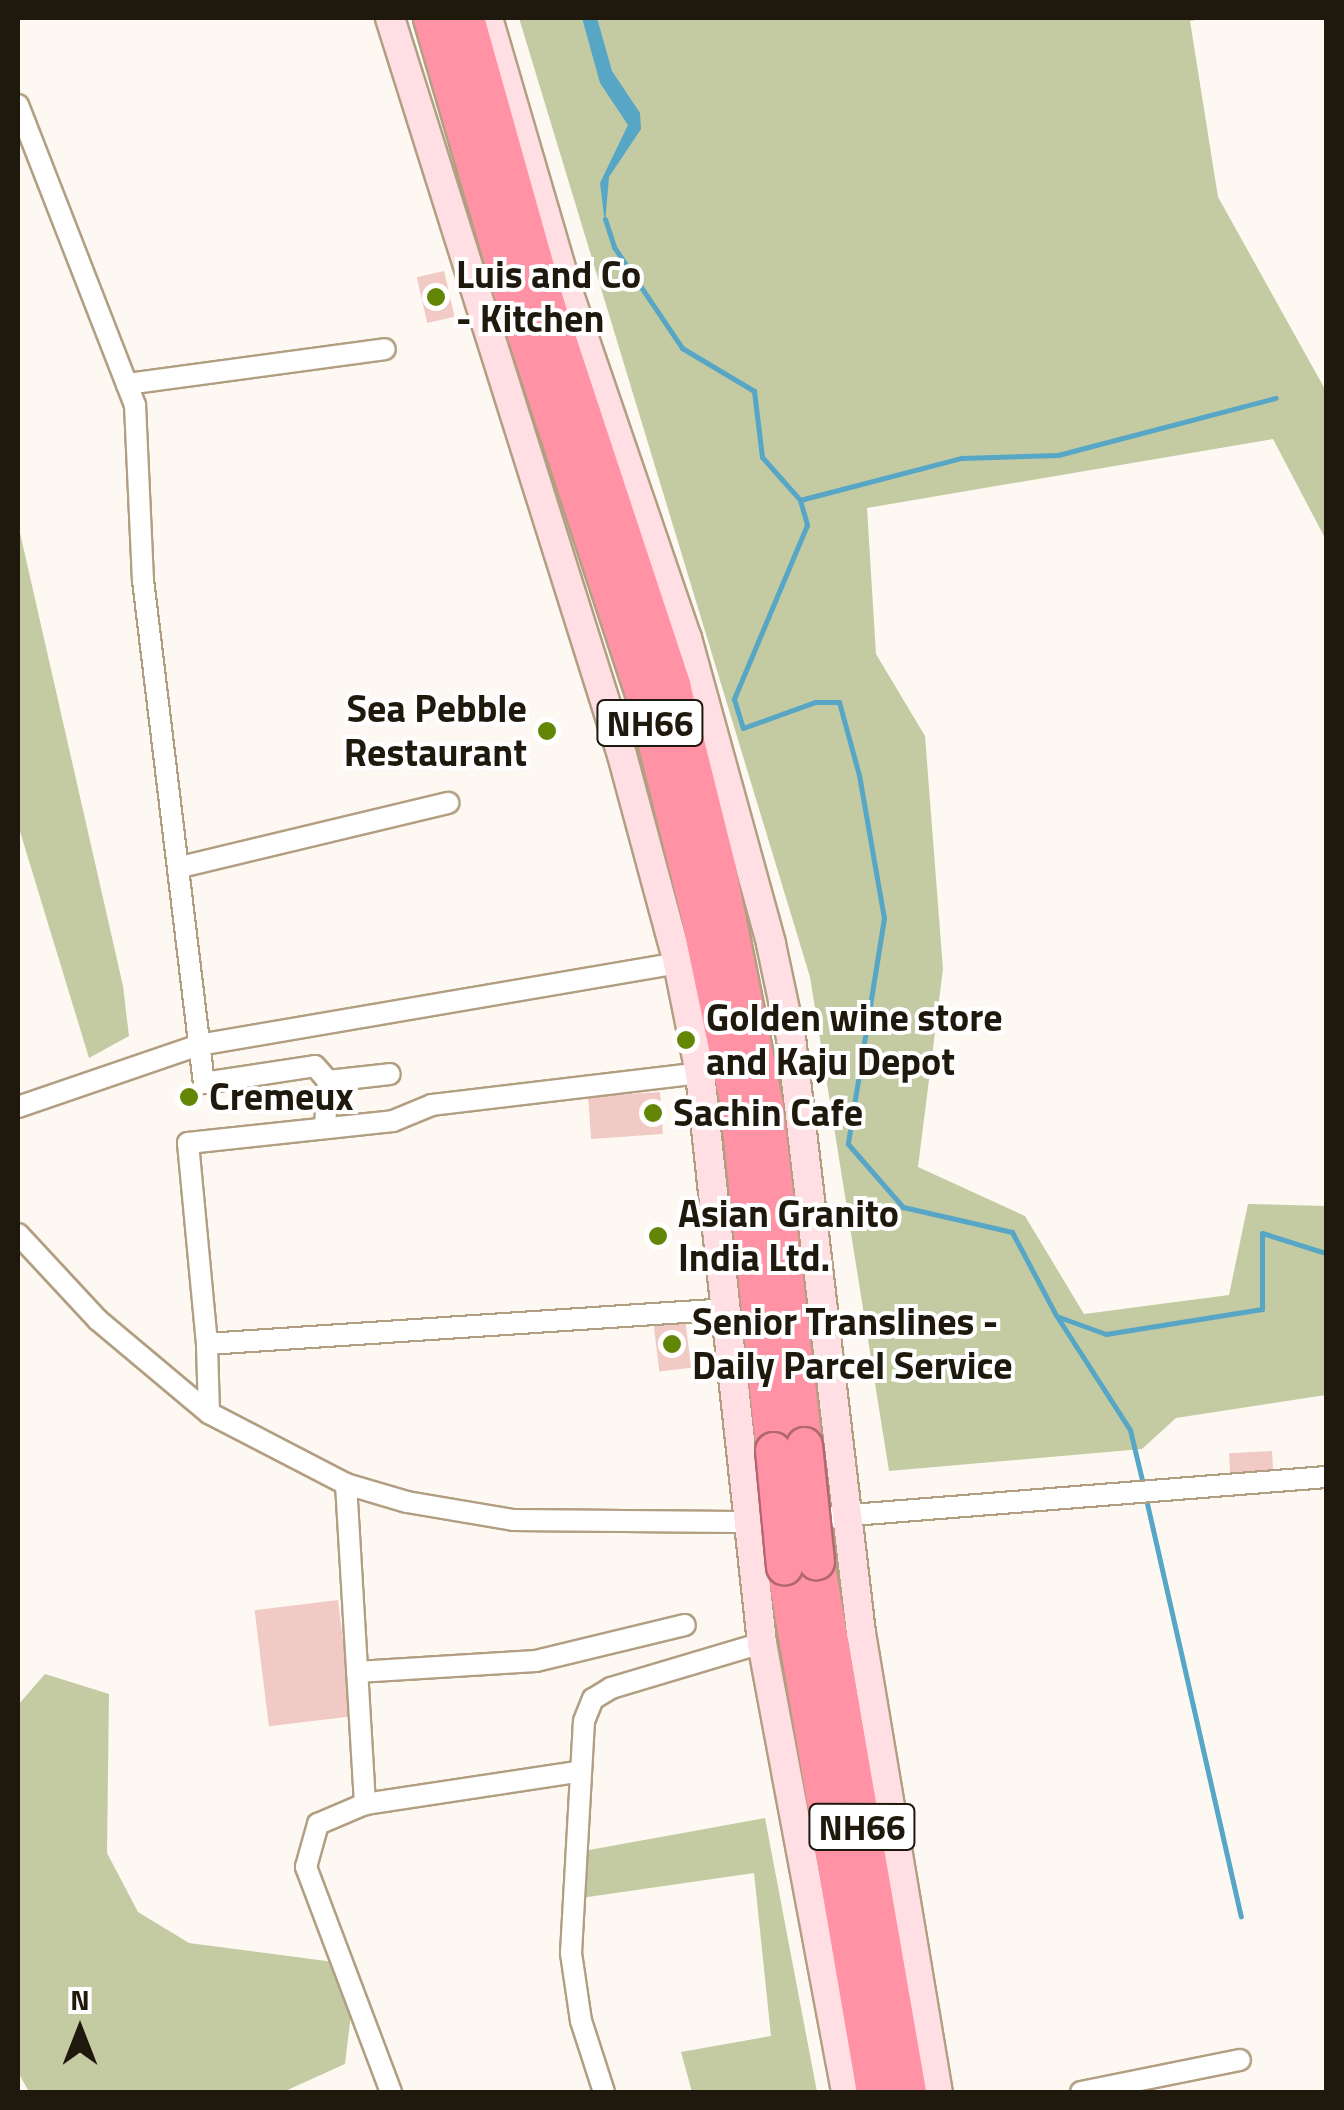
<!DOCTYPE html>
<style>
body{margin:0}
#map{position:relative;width:1344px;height:2110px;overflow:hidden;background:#fdf9f2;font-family:"Titillium Web",sans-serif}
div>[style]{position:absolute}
.green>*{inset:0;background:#c4cba2}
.water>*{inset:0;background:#57a6c5}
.stream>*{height:5px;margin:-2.5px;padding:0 2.5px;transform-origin:2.5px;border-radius:2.5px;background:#57a6c5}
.building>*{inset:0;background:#f1c9c5;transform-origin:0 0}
.roads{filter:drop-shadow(2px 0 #b29f82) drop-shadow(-2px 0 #b29f82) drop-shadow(0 2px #b29f82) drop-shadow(0 -2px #b29f82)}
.street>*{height:20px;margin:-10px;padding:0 10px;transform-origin:10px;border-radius:10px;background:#fff}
.secondary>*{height:28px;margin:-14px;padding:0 14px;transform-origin:14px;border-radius:14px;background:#ffdee4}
.highway>*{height:35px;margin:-17.5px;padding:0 17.5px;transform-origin:17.5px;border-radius:17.5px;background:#ff92a5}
.bridges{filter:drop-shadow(2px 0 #b1676f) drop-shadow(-2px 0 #b1676f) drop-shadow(0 2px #b1676f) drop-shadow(0 -2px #b1676f)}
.highway-bridge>*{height:35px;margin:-17.5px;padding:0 17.5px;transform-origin:17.5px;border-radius:17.5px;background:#ff92a5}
.dots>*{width:28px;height:28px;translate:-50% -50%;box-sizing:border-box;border:5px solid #fff;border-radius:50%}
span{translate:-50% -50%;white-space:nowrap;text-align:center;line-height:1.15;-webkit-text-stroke:8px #fff;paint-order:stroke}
.shield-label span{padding:2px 8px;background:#fff;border:2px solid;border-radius:8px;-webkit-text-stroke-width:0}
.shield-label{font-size:35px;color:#1f180c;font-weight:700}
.poi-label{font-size:38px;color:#1f180c;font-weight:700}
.left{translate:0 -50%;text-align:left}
.right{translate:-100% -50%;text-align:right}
.frame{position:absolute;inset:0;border:20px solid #1f180c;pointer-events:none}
.north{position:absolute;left:30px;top:1980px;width:100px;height:100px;-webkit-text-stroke:8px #fff;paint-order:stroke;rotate:0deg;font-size:28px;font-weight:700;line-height:40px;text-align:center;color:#1f180c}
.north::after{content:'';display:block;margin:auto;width:35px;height:45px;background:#1f180c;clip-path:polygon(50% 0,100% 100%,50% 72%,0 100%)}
</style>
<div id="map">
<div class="green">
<i style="clip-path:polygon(519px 18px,1208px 18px,1190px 21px,1218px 197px,1326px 391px,1326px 540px,1273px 439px,867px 508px,876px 654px,925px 736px,943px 969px,918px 1167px,1025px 1216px,1084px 1314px,1229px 1295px,1248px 1204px,1326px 1206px,1326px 1395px,1176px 1418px,1142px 1449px,889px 1471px,810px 977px)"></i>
<i style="clip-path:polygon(18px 524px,123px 986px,129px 1036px,89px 1058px,18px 825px)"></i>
<i style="clip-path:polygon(45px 1674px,109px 1694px,107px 1853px,138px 1912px,189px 1943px,357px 1965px,345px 2064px,283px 2092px,29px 2092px,18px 2072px,18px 1705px)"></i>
<i style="clip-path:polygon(765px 1818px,817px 2092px,692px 2092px,681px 2052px,771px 2036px,754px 1873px,581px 1898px,589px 1850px)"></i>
</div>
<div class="water">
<i style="clip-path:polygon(582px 18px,597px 18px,612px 71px,640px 113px,641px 129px,609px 177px,605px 224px,600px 183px,628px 125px,600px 83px)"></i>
</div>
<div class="stream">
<i style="left:605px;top:219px;width:29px;rotate:72deg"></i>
<i style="left:614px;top:247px;width:122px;rotate:56deg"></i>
<i style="left:682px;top:348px;width:84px;rotate:30.8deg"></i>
<i style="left:754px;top:391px;width:66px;rotate:83.1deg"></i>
<i style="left:762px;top:457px;width:57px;rotate:48.5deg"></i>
<i style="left:800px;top:500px;width:26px;rotate:74deg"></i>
<i style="left:807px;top:525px;width:189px;rotate:112.8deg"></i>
<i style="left:734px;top:699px;width:30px;rotate:73deg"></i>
<i style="left:743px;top:728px;width:77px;rotate:-19.9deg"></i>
<i style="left:815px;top:702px;width:24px"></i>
<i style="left:839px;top:702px;width:76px;rotate:74.7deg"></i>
<i style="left:859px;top:775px;width:145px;rotate:80.1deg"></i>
<i style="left:884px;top:918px;width:229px;rotate:99.1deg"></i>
<i style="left:848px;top:1144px;width:84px;rotate:48.9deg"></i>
<i style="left:903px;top:1207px;width:112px;rotate:12.9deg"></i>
<i style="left:1012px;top:1232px;width:94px;rotate:62.1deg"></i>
<i style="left:1056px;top:1315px;width:137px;rotate:57.2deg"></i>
<i style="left:1130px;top:1430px;width:56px;rotate:76.5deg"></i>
<i style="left:800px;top:500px;width:166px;rotate:-14.6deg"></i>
<i style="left:961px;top:458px;width:97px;rotate:-1.8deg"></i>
<i style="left:1058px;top:455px;width:225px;rotate:-14.7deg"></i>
<i style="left:1059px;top:1317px;width:50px;rotate:19.9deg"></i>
<i style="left:1106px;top:1334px;width:158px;rotate:-9.1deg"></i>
<i style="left:1262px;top:1309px;width:76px;rotate:-90deg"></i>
<i style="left:1262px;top:1233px;width:67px;rotate:17.4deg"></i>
<i style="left:1146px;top:1499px;width:428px;rotate:77.2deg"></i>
</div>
<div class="building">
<i style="left:444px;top:271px;width:47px;height:28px;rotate:77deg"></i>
<i style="left:660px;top:1092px;width:42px;height:72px;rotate:86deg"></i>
<i style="left:651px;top:1225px;width:15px;height:22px"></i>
<i style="left:685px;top:1318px;width:50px;height:32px;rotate:83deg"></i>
<i style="left:1272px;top:1451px;width:22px;height:43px;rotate:87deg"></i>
<i style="left:338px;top:1600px;width:117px;height:84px;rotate:83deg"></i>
</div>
<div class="roads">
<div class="street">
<i style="left:18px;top:105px;width:322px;rotate:68.7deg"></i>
<i style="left:135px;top:405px;width:175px;rotate:87.4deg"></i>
<i style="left:143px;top:580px;width:507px;rotate:83.09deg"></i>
<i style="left:204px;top:1083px;width:112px;rotate:-8.7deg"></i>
<i style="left:315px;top:1066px;width:20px;rotate:49deg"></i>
<i style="left:127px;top:384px;width:260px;rotate:-7.7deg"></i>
<i style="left:181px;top:867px;width:275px;rotate:-13.5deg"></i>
<i style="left:18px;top:1107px;width:191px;rotate:-18.9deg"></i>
<i style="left:199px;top:1045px;width:486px;rotate:-9.7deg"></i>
<i style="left:325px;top:1126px;width:45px;rotate:-86.2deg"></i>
<i style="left:328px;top:1081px;width:62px;rotate:-6.4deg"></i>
<i style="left:18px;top:1234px;width:117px;rotate:47.1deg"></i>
<i style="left:98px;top:1320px;width:145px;rotate:40deg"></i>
<i style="left:209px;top:1413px;width:154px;rotate:27.4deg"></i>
<i style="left:346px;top:1484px;width:64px;rotate:16.4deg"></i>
<i style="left:407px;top:1502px;width:108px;rotate:9.6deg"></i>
<i style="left:513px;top:1520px;width:250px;rotate:0.5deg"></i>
<i style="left:207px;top:1344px;width:202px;rotate:-95.4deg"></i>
<i style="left:188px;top:1143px;width:206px;rotate:-6.1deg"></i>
<i style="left:393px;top:1121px;width:42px;rotate:-22.3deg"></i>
<i style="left:432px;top:1105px;width:270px;rotate:-6.8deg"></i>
<i style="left:209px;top:1413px;width:69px;rotate:-91.7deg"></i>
<i style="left:207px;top:1344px;width:523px;rotate:-3.84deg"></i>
<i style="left:346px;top:1484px;width:321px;rotate:86.6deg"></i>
<i style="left:802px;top:1519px;width:526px;rotate:-4.58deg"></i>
<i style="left:357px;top:1672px;width:179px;rotate:-3.5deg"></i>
<i style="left:536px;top:1661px;width:153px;rotate:-13.6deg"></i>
<i style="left:391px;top:2092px;width:241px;rotate:-110.7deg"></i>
<i style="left:306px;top:1867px;width:45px;rotate:-74.4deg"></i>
<i style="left:318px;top:1824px;width:51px;rotate:-23.1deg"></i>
<i style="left:365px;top:1804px;width:213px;rotate:-8.6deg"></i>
<i style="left:604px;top:2092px;width:75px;rotate:-107.9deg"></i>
<i style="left:581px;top:2021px;width:69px;rotate:-98.4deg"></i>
<i style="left:571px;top:1953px;width:232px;rotate:-86.8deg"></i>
<i style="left:584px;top:1721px;width:24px;rotate:-68deg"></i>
<i style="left:593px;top:1699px;width:21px;rotate:-31deg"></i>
<i style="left:611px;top:1688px;width:158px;rotate:-16.6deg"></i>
<i style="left:1081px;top:2092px;width:162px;rotate:-11.4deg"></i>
</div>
<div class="secondary">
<i style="left:390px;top:18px;width:773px;rotate:72.53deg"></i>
<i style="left:622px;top:755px;width:215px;rotate:74.9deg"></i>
<i style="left:678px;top:963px;width:112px;rotate:78.7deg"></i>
<i style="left:700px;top:1073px;width:573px;rotate:83.79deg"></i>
<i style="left:762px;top:1643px;width:457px;rotate:79.4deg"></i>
<i style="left:488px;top:18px;width:284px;rotate:73.7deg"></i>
<i style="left:568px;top:291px;width:367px;rotate:71.1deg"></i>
<i style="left:687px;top:638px;width:317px;rotate:74.6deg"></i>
<i style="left:771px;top:944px;width:96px;rotate:78deg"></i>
<i style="left:791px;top:1038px;width:599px;rotate:83.29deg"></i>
<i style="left:861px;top:1633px;width:465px;rotate:80.5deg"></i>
</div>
<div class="highway">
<i style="left:431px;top:18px;width:282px;rotate:73.7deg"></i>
<i style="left:510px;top:289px;width:433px;rotate:71.8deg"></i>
<i style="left:645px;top:700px;width:219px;rotate:76deg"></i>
<i style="left:698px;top:913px;width:190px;rotate:78.2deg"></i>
<i style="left:737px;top:1099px;width:353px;rotate:84.1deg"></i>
<i style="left:466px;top:18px;width:299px;rotate:74.3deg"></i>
<i style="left:547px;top:306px;width:399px;rotate:71.7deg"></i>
<i style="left:672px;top:685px;width:191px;rotate:76deg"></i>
<i style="left:718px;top:870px;width:241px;rotate:78.7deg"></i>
<i style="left:765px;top:1106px;width:341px;rotate:83.4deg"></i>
<i style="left:816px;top:1561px;width:539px;rotate:80.17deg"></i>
<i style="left:784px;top:1566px;width:534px;rotate:80.29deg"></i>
</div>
</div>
<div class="bridges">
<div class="highway-bridge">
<i style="left:804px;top:1445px;width:117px;rotate:84.1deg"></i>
<i style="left:773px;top:1450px;width:117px;rotate:84.6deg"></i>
</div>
</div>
<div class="dots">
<i style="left:436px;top:297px;background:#638606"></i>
<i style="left:547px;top:731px;background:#638606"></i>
<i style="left:686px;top:1040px;background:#638606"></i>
<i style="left:189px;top:1097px;background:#638606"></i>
<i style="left:653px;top:1113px;background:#638606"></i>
<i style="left:658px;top:1236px;background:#638606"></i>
<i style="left:672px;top:1344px;background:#638606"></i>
</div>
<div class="shield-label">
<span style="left:650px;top:723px">NH66</span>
<span style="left:862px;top:1827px">NH66</span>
</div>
<div class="poi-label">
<span class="left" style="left:456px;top:297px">Luis and Co<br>- Kitchen</span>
<span class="right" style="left:527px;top:731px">Sea Pebble<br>Restaurant</span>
<span class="left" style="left:706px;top:1040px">Golden wine store<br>and Kaju Depot</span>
<span class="left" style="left:209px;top:1097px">Cremeux</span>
<span class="left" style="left:673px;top:1113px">Sachin Cafe</span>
<span class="left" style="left:678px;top:1236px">Asian Granito<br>India Ltd.</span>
<span class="left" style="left:692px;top:1344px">Senior Translines -<br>Daily Parcel Service</span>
</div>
<div class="frame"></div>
<div class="north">N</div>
</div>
